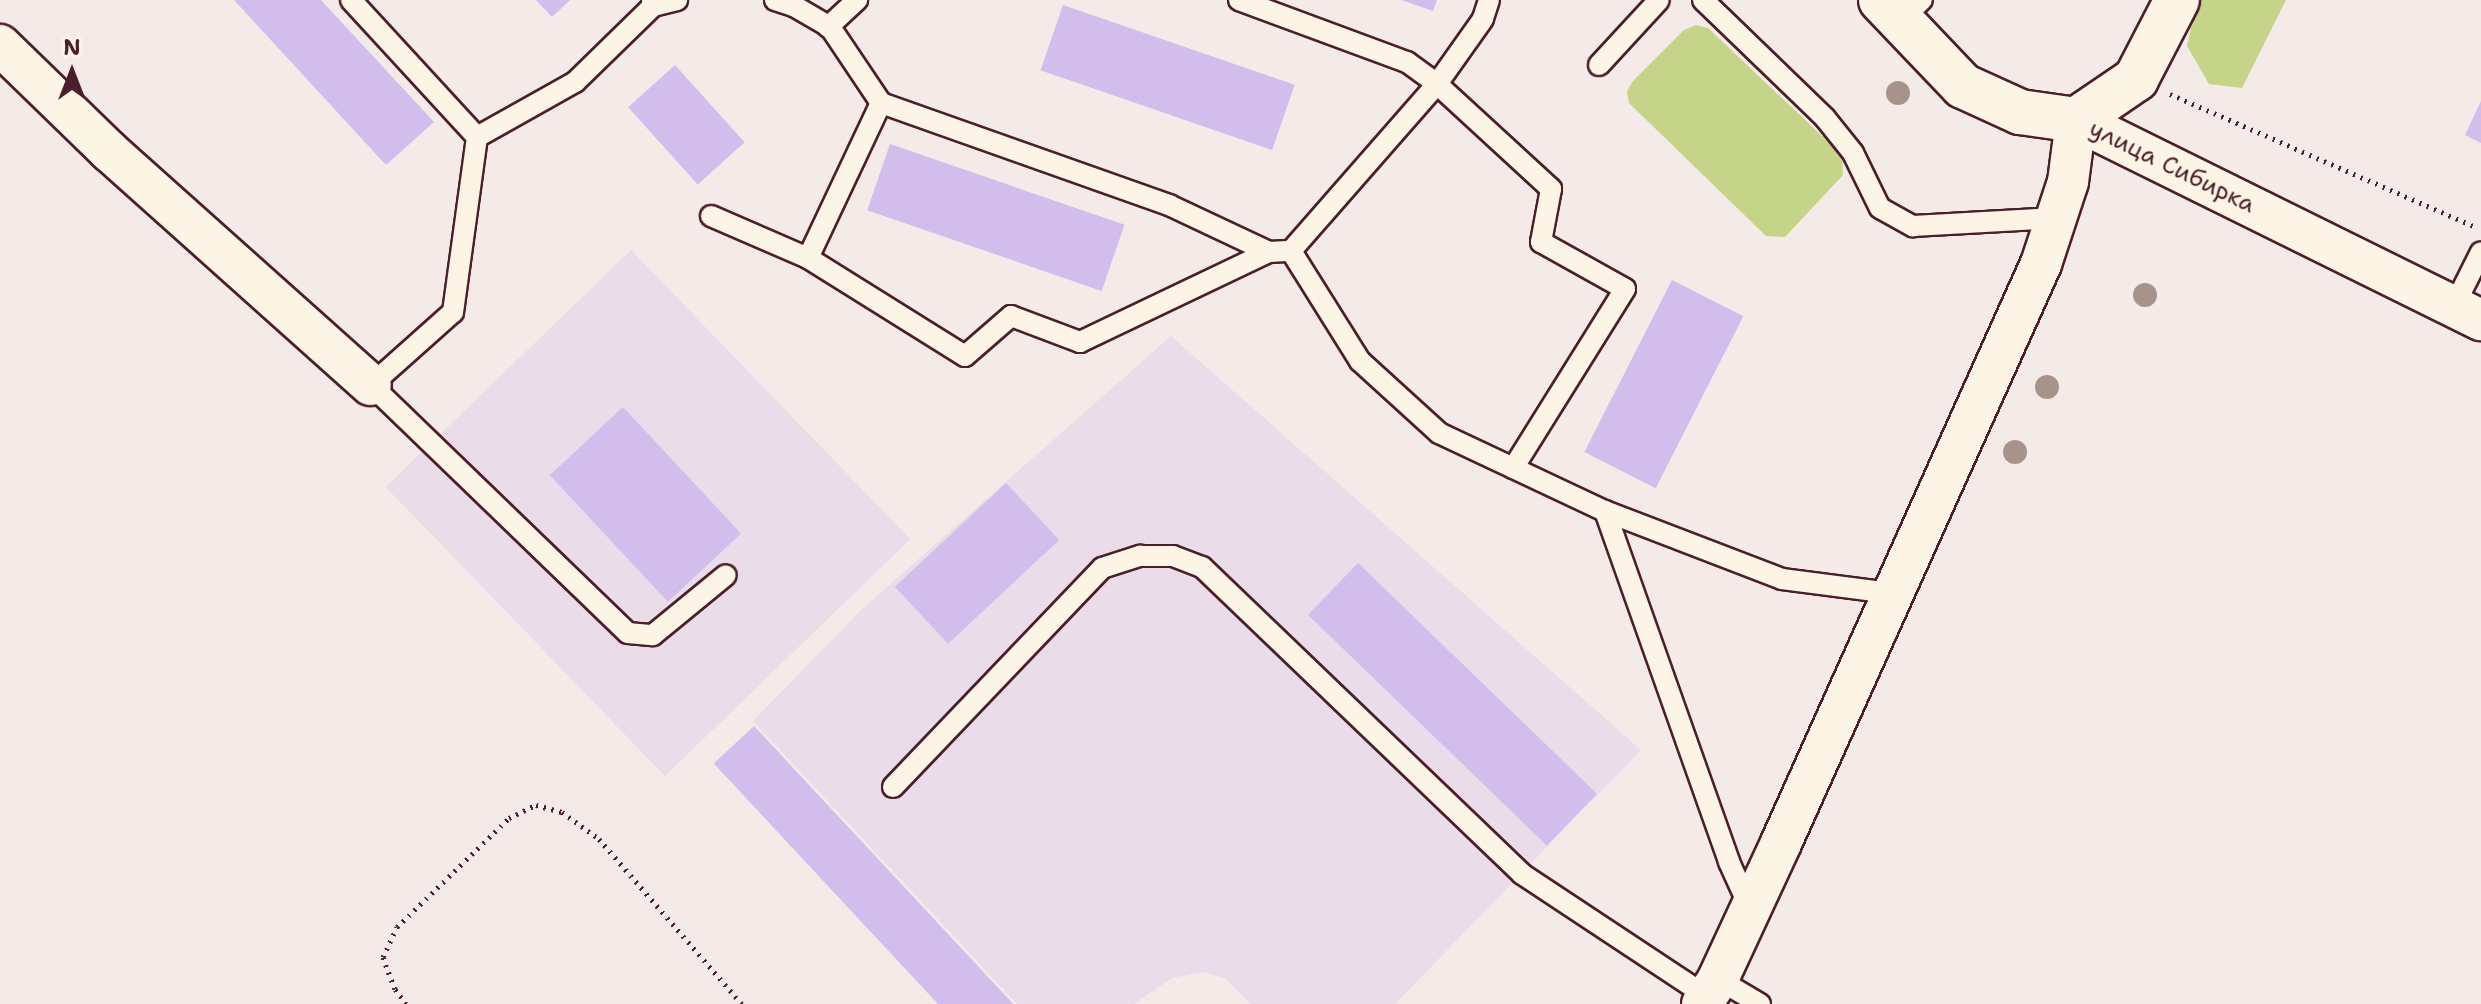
<!DOCTYPE html>
<meta charset="utf-8">
<style>
body{margin:0}
#map{position:relative;width:2481px;height:1004px;overflow:hidden;background:#f4eae7;font-family:"Shantell Sans",sans-serif}
div>[style]{position:absolute}
.built>*{inset:0;background:#eadce9;transform-origin:0 0}
.green>*{inset:0;background:#c5d488}
.building>*{inset:0;background:#d2bded;transform-origin:0 0}
.path>*{height:5px;margin-top:-2.5px;transform-origin:0;background:repeating-linear-gradient(90deg,#4a1f2b 0 2px,transparent 0 8px)}
.roads{filter:drop-shadow(2px 0 #4a1f2b) drop-shadow(-2px 0 #4a1f2b) drop-shadow(0 2px #4a1f2b) drop-shadow(0 -2px #4a1f2b)}
.lane>*{height:20px;margin:-10px;padding:0 10px;transform-origin:10px;border-radius:10px;background:#fcf5e5}
.street>*{height:40px;margin:-20px;padding:0 20px;transform-origin:20px;border-radius:20px;background:#fcf5e5}
.secondary>*{height:44px;margin:-22px;padding:0 22px;transform-origin:22px;border-radius:22px;background:#fcf5e5}
.trees>*{width:24px;height:24px;margin:-12px;border-radius:50%;background:#a8938c}
span{translate:-50% -50%;white-space:nowrap;text-align:center;line-height:1.15;-webkit-text-stroke:7px #fcf5e5;paint-order:stroke}
.street-label{font-size:24px;color:#4a1f2b}
.north{position:absolute;left:32px;top:32px;width:80px;height:80px;-webkit-text-stroke:6px #fcf5e5;paint-order:stroke;rotate:0deg;font-size:22px;font-weight:700;line-height:32px;text-align:center;color:#4a1f2b}
.north::after{content:'';display:block;margin:auto;width:28px;height:36px;background:#4a1f2b;clip-path:polygon(50% 0,100% 100%,50% 72%,0 100%)}
</style>
<div id="map">
<div class="built">
<i style="left:631px;top:250px;width:402px;height:341px;rotate:46deg"></i>
<i style="clip-path:polygon(1171px 336px,1641px 750px,1395px 1004px,1251px 1004px,1225px 978px,1203px 972px,1172px 978px,1134px 1004px,1017px 1004px,753px 721px,861px 610px)"></i>
</div>
<div class="green">
<i style="clip-path:polygon(2197px 0,2286px 0,2242px 88px,2209px 84px,2187px 46px)"></i>
<i style="clip-path:polygon(1696px 25px,1708px 28px,1842px 155px,1843px 175px,1785px 237px,1766px 236px,1629px 103px,1627px 91px,1633px 81px,1684px 30px)"></i>
</div>
<div class="building">
<i style="clip-path:polygon(234px 0,321px 0,434px 122px,386px 165px)"></i>
<i style="clip-path:polygon(536px 0,570px 0,552px 17px)"></i>
<i style="clip-path:polygon(1401px 0,1437px 0,1433px 11px)"></i>
<i style="left:1063px;top:5px;width:245px;height:69px;rotate:19deg"></i>
<i style="left:675px;top:65px;width:104px;height:63px;rotate:48deg"></i>
<i style="clip-path:polygon(2481px 101px,2481px 143px,2465px 135px)"></i>
<i style="left:890px;top:144px;width:248px;height:70px;rotate:19deg"></i>
<i style="left:1672px;top:280px;width:80px;height:193px;rotate:27deg"></i>
<i style="left:623px;top:407px;width:173px;height:100px;rotate:47deg"></i>
<i style="left:1006px;top:483px;width:78px;height:152px;rotate:47deg"></i>
<i style="left:1358px;top:563px;width:332px;height:72px;rotate:44deg"></i>
<i style="left:754px;top:726px;width:383px;height:55px;rotate:47deg"></i>
</div>
<div class="path">
<i style="left:2170px;top:94px;width:331px;rotate:23.5deg"></i>
<i style="left:406px;top:1004px;width:19px;rotate:-126deg"></i>
<i style="left:395px;top:989px;width:34px;rotate:-111deg"></i>
<i style="left:383px;top:957px;width:33px;rotate:-65deg"></i>
<i style="left:397px;top:927px;width:156px;rotate:-44.2deg"></i>
<i style="left:509px;top:818px;width:30px;rotate:-26deg"></i>
<i style="left:536px;top:805px;width:27px;rotate:15deg"></i>
<i style="left:562px;top:812px;width:46px;rotate:36.1deg"></i>
<i style="left:599px;top:839px;width:218px;rotate:49.1deg"></i>
</div>
<div class="roads">
<div class="lane">
<i style="left:351px;top:0;width:186px;rotate:47.4deg"></i>
<i style="left:652px;top:0;width:6px;rotate:81deg"></i>
<i style="left:653px;top:6px;width:109px;rotate:135.7deg"></i>
<i style="left:575px;top:82px;width:112px;rotate:150.7deg"></i>
<i style="left:477px;top:137px;width:177px;rotate:97.8deg"></i>
<i style="left:453px;top:312px;width:110px;rotate:138.3deg"></i>
<i style="left:371px;top:385px;width:357px;rotate:44deg"></i>
<i style="left:628px;top:633px;width:25px;rotate:5deg"></i>
<i style="left:653px;top:635px;width:94px;rotate:-39.4deg"></i>
<i style="left:775px;top:0;width:20px;rotate:18deg"></i>
<i style="left:794px;top:6px;width:42px;rotate:30.3deg"></i>
<i style="left:830px;top:27px;width:92px;rotate:56.1deg"></i>
<i style="left:881px;top:103px;width:306px;rotate:19.5deg"></i>
<i style="left:1169px;top:205px;width:110px;rotate:25.2deg"></i>
<i style="left:1239px;top:0;width:179px;rotate:20.3deg"></i>
<i style="left:1407px;top:62px;width:37px;rotate:36deg"></i>
<i style="left:1437px;top:84px;width:155px;rotate:42.6deg"></i>
<i style="left:1551px;top:189px;width:54px;rotate:100.7deg"></i>
<i style="left:1541px;top:242px;width:96px;rotate:29.2deg"></i>
<i style="left:1625px;top:289px;width:211px;rotate:122deg"></i>
<i style="left:1489px;top:0;width:20px;rotate:108deg"></i>
<i style="left:1483px;top:19px;width:80px;rotate:125.3deg"></i>
<i style="left:1437px;top:84px;width:222px;rotate:131.2deg"></i>
<i style="left:1291px;top:251px;width:130px;rotate:57.9deg"></i>
<i style="left:1360px;top:361px;width:107px;rotate:42.3deg"></i>
<i style="left:1439px;top:433px;width:183px;rotate:25.2deg"></i>
<i style="left:1605px;top:511px;width:190px;rotate:21deg"></i>
<i style="left:1782px;top:579px;width:109px;rotate:7.4deg"></i>
<i style="left:1703px;top:0;width:170px;rotate:44deg"></i>
<i style="left:1825px;top:118px;width:45px;rotate:51.3deg"></i>
<i style="left:1853px;top:153px;width:61px;rotate:63.9deg"></i>
<i style="left:1880px;top:208px;width:38px;rotate:29deg"></i>
<i style="left:1913px;top:226px;width:143px;rotate:-3.2deg"></i>
<i style="left:653px;top:6px;width:25px;rotate:-14deg"></i>
<i style="left:1901px;top:20px;width:29px;rotate:-44deg"></i>
<i style="left:828px;top:27px;width:40px;rotate:-43deg"></i>
<i style="left:1599px;top:65px;width:88px;rotate:-47.3deg"></i>
<i style="left:711px;top:216px;width:106px;rotate:23.4deg"></i>
<i style="left:808px;top:258px;width:185px;rotate:32deg"></i>
<i style="left:965px;top:356px;width:61px;rotate:-41deg"></i>
<i style="left:1011px;top:316px;width:74px;rotate:20.6deg"></i>
<i style="left:1080px;top:342px;width:209px;rotate:-25.5deg"></i>
<i style="left:1269px;top:252px;width:22px;rotate:-3deg"></i>
<i style="left:808px;top:258px;width:171px;rotate:-64.8deg"></i>
<i style="left:2454px;top:306px;width:60px;rotate:-63.4deg"></i>
<i style="left:1605px;top:511px;width:372px;rotate:70.5deg"></i>
<i style="left:1729px;top:862px;width:51px;rotate:65.5deg"></i>
<i style="left:893px;top:787px;width:303px;rotate:-46.3deg"></i>
<i style="left:1102px;top:568px;width:40px;rotate:-18deg"></i>
<i style="left:1140px;top:556px;width:33px"></i>
<i style="left:1173px;top:556px;width:31px;rotate:21deg"></i>
<i style="left:1202px;top:567px;width:443px;rotate:43.8deg"></i>
<i style="left:1522px;top:874px;width:221px;rotate:33.5deg"></i>
<i style="left:1718px;top:979px;width:49px;rotate:30.8deg"></i>
</div>
<div class="street">
<i style="left:0;top:45px;width:152px;rotate:44.2deg"></i>
<i style="left:109px;top:151px;width:351px;rotate:41.8deg"></i>
<i style="left:1702px;top:1004px;width:30px;rotate:-57deg"></i>
<i style="left:1718px;top:979px;width:150px;rotate:-65.1deg"></i>
<i style="left:1781px;top:843px;width:635px;rotate:-65.82deg"></i>
<i style="left:2041px;top:264px;width:86px;rotate:-71.8deg"></i>
<i style="left:2068px;top:182px;width:63px;rotate:-82.6deg"></i>
<i style="left:2076px;top:120px;width:452px;rotate:26.3deg"></i>
</div>
<div class="secondary">
<i style="left:1881px;top:0;width:119px;rotate:46.4deg"></i>
<i style="left:1963px;top:86px;width:63px;rotate:24.5deg"></i>
<i style="left:2020px;top:112px;width:57px;rotate:8.1deg"></i>
<i style="left:2076px;top:120px;width:73px;rotate:-34.3deg"></i>
<i style="left:2136px;top:79px;width:89px;rotate:-62.6deg"></i>
</div>
</div>
<div class="trees">
<i style="left:1898px;top:93px"></i>
<i style="left:2145px;top:295px"></i>
<i style="left:2047px;top:387px"></i>
<i style="left:2015px;top:452px"></i>
</div>
<div class="street-label">
<span style="left:2172px;top:167px;rotate:26deg">улица Сибирка</span>
</div>
<div class="north">N</div>
</div>
